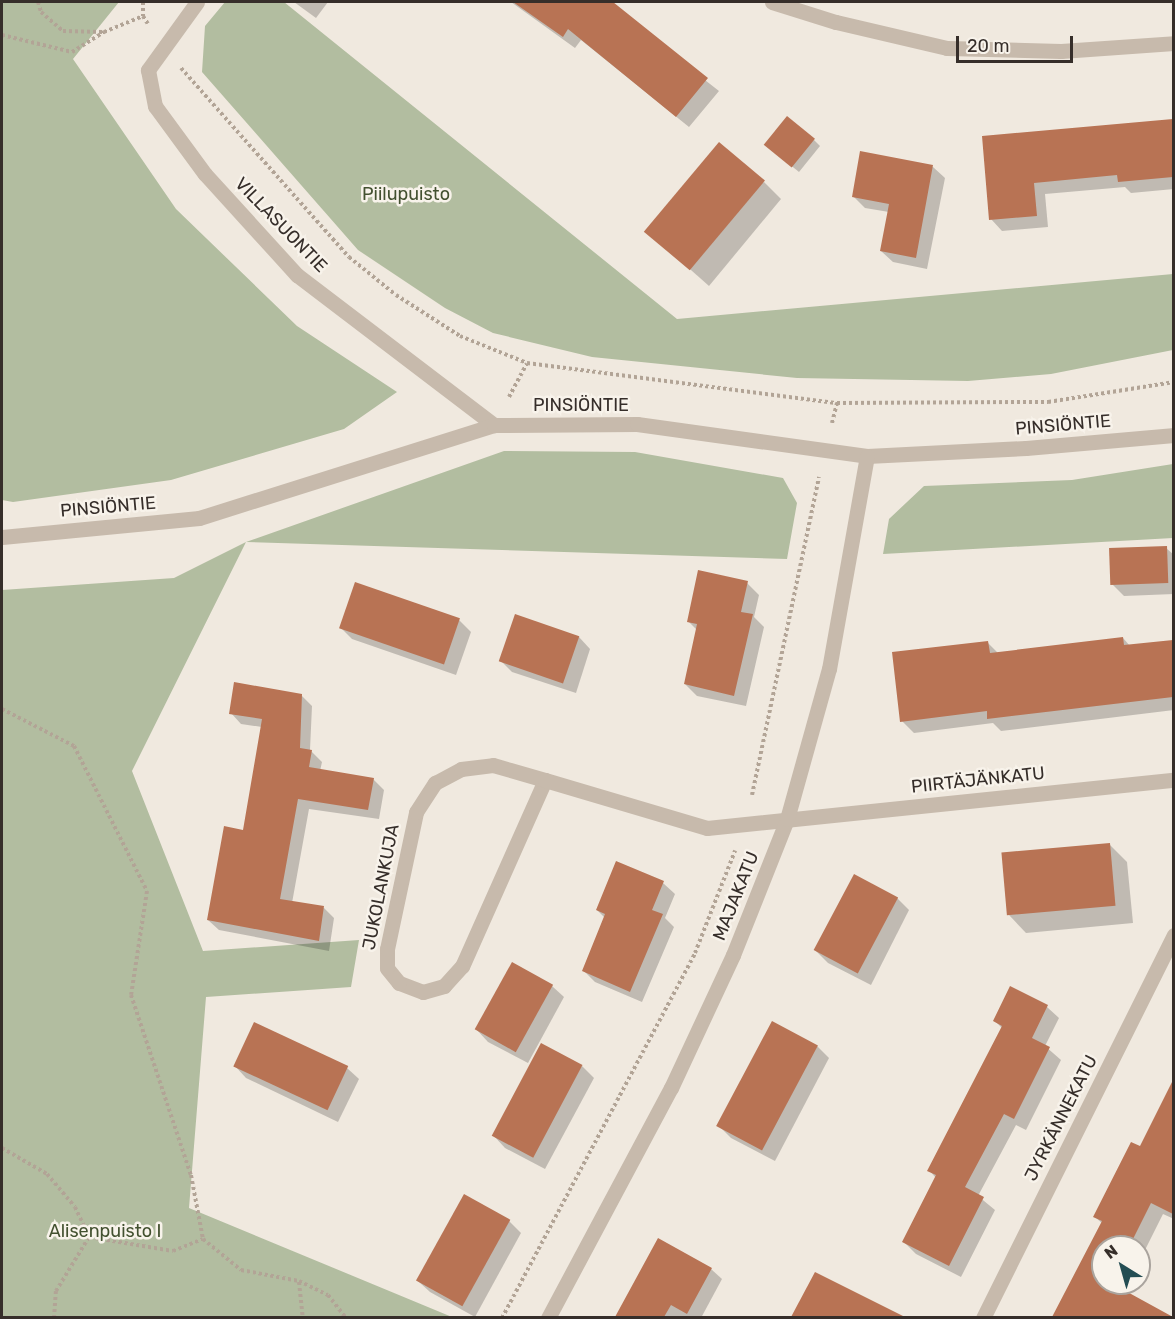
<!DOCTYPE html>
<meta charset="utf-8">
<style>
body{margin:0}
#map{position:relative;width:1175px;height:1319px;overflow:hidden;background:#f0e9df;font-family:Rubik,sans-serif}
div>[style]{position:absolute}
.green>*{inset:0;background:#b2bda0}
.shadow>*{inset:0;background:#0003}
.building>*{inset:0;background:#b87354;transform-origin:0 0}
.path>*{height:4px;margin-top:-2px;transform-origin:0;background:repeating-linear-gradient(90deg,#b2a496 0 3px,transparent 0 6px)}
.minor>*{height:15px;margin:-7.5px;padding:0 7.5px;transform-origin:7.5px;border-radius:7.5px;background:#c7baac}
span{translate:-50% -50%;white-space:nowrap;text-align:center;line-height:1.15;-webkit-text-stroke:5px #f8f3eb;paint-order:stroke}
.park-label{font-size:18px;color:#435130}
.street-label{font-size:18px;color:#362e2a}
.frame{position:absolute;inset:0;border:3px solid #362e2a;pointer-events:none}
.north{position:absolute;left:1091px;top:1235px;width:60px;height:60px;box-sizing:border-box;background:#f8f3eb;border:2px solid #aaa49e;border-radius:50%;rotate:323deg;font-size:16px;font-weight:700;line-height:24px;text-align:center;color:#362e2a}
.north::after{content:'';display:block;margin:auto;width:21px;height:27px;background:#244d53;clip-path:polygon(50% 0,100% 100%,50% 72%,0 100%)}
.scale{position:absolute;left:956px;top:36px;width:117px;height:27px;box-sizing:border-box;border:3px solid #362e2a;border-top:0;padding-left:8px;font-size:18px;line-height:21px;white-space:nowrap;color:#362e2a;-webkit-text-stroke:4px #f8f3eb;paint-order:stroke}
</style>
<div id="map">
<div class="green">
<i style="clip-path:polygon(2px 2px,119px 2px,73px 59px,176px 209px,297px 326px,397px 392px,344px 429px,171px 480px,13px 502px,2px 500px)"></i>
<i style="clip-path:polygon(225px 2px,284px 2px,677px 319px,1173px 274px,1173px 350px,1051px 374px,968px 381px,797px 378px,592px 357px,493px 333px,445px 308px,358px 250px,202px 72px,205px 26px)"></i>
<i style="clip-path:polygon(504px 451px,635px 452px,783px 478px,797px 503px,787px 559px,246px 542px,132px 771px,203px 951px,359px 940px,351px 987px,206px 997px,189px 1208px,452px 1317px,2px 1317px,2px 590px,174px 578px,246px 542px)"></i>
<i style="clip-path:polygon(1173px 464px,1173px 538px,883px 554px,889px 519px,924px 486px,1072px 480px)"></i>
</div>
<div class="shadow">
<i style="clip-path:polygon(294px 2px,328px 2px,316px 18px)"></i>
<i style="clip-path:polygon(511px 2px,605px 2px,719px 91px,689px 127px,581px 40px,575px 48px)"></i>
<i style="clip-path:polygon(1174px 120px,1174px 189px,1131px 193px,1125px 187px,1045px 194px,1048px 227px,1002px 231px,991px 219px,983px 138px)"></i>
<i style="clip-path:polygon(814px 140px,820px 146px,799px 172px,772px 150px)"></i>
<i style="clip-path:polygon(862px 153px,933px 167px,945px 178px,927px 269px,893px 262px,881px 251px,889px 212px,865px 208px,853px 196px)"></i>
<i style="clip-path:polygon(764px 182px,781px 199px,709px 286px,647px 231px)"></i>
<i style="clip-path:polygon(1166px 548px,1174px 555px,1174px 594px,1124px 596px,1112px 584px)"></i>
<i style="clip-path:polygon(747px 583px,759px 595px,754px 617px,764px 627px,746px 706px,697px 696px,685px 684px,697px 630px,688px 621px)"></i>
<i style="clip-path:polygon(515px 616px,579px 637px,590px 649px,576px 693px,512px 672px,501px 661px)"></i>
<i style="clip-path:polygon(459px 620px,471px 632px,456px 675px,352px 639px,341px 628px)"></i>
<i style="clip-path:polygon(1123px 638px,1130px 646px,1174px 642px,1174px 710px,1001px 731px,993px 723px,914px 733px,902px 721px,988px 643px,998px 653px)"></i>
<i style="clip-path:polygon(301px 695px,312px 706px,310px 750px,322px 762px,320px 771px,373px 779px,384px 790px,379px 819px,309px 809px,292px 903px,324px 908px,334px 918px,329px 951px,219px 930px,208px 920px,245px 832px,262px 727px,241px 724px,231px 713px)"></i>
<i style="clip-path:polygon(1110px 845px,1127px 862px,1133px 923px,1026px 933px,1009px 915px)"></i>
<i style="clip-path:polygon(663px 883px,675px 894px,665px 918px,674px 927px,642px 1002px,595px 982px,583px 970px,605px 918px,597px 910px)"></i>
<i style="clip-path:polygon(897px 898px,909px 910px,871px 985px,828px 963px,816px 951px)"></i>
<i style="clip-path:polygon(552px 986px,564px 997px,528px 1063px,488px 1042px,477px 1030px)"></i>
<i style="clip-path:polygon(1011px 988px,1047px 1007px,1059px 1018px,1045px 1046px,1061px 1060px,1026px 1130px,1016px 1125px,978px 1196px,995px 1210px,961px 1277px,916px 1254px,904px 1242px,936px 1178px,929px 1170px,1002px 1028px,995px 1021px)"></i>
<i style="clip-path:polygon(817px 1046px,829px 1058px,775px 1161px,731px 1138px,719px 1126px)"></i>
<i style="clip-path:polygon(235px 1066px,347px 1068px,359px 1079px,338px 1122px,246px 1078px)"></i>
<i style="clip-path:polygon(582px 1066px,594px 1078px,545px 1169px,505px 1148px,494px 1136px)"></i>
<i style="clip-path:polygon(1174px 1084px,1174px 1219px,1163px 1214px,1139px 1262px,1139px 1247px,1103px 1247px,1103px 1283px,1128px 1283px,1123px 1293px,1161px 1318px,1055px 1318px,1103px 1224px,1095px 1217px,1141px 1148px)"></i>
<i style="clip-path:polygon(509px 1221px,521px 1233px,475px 1317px,430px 1292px,418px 1281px)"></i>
<i style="clip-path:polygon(659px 1240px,711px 1269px,722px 1279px,701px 1318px,617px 1318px)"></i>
<i style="clip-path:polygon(795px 1312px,888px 1316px,801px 1318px)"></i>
</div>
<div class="building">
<i style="clip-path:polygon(513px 2px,613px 2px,708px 78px,676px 117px,568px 29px,563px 37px)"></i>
<i style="left:787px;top:116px;width:36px;height:37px;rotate:39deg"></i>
<i style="clip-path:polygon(1173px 119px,1173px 177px,1118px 182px,1117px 175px,1034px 183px,1037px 216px,989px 220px,982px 136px)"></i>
<i style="left:719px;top:142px;width:60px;height:117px;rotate:40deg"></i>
<i style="clip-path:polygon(860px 151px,933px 165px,916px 258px,880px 251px,889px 204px,852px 197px)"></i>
<i style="left:1167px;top:546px;width:37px;height:58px;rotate:88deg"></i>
<i style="clip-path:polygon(698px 570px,748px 581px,741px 612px,753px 614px,734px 696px,684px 684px,697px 624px,687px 622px)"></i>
<i style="left:355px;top:582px;width:111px;height:49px;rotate:19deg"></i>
<i style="left:515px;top:614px;width:68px;height:50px;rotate:19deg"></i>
<i style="clip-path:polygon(1123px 637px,1124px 645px,1173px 640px,1173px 697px,987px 719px,987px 711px,900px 722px,892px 652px,988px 641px,990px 653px)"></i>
<i style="clip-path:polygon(234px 682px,302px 694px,300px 748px,312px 750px,309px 767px,374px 778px,368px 810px,298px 799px,280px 899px,324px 906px,319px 941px,207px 920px,224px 826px,243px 830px,262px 719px,229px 714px)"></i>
<i style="left:1110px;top:843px;width:63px;height:109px;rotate:85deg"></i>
<i style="clip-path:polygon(616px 861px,664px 881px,652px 910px,663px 914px,630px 992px,582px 971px,605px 914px,596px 910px)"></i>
<i style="left:854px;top:874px;width:50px;height:86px;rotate:28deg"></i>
<i style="left:512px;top:962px;width:47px;height:77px;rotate:29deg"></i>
<i style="clip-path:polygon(1010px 986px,1048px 1005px,1032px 1038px,1050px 1047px,1014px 1119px,1004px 1114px,965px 1187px,984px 1197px,949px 1266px,902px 1242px,936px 1175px,927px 1171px,1002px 1026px,993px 1021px)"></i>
<i style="left:772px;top:1021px;width:52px;height:119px;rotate:28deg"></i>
<i style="left:254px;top:1022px;width:104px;height:49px;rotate:25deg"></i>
<i style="left:541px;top:1043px;width:47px;height:105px;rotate:28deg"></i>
<i style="clip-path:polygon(1173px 1080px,1173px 1214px,1151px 1203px,1129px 1247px,1103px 1247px,1103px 1283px,1111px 1283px,1173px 1317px,1052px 1317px,1102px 1221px,1093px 1217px,1131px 1142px,1140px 1146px)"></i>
<i style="left:464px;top:1194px;width:53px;height:99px;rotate:29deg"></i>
<i style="clip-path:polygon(658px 1238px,712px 1268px,687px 1314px,671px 1305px,664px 1317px,615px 1317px)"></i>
<i style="clip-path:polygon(815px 1272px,905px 1317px,791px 1317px)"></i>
</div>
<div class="path">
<i style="left:38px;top:2px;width:10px;rotate:73deg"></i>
<i style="left:41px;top:12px;width:29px;rotate:41deg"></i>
<i style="left:63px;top:31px;width:40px;rotate:1.4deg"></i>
<i style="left:143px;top:2px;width:14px;rotate:90deg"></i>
<i style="left:143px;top:16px;width:9px;rotate:58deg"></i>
<i style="left:2px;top:35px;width:72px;rotate:13.7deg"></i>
<i style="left:72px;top:52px;width:38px;rotate:-32deg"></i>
<i style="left:104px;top:32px;width:42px;rotate:-22.3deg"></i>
<i style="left:181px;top:68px;width:253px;rotate:48.4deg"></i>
<i style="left:349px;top:257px;width:60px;rotate:39deg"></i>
<i style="left:396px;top:295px;width:76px;rotate:32.6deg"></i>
<i style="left:460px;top:336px;width:72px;rotate:21.9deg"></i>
<i style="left:527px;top:363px;width:313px;rotate:7.4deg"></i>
<i style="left:837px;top:403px;width:211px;rotate:-0.3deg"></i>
<i style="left:1048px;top:402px;width:128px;rotate:-9deg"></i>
<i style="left:509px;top:397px;width:38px;rotate:-62deg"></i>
<i style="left:832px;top:423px;width:21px;rotate:-76deg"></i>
<i style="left:2px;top:709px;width:81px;rotate:27.2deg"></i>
<i style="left:74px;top:746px;width:162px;rotate:63.3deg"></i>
<i style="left:147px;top:891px;width:105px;rotate:98.7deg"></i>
<i style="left:131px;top:995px;width:190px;rotate:71.6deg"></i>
<i style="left:191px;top:1175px;width:65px;rotate:79.4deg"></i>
<i style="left:203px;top:1239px;width:49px;rotate:39.2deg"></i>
<i style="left:241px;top:1270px;width:59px;rotate:10.7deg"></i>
<i style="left:299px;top:1281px;width:32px;rotate:26deg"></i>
<i style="left:328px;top:1295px;width:29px;rotate:52deg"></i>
<i style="left:752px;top:795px;width:325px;rotate:-78.1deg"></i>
<i style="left:2px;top:1148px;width:52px;rotate:30deg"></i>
<i style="left:47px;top:1174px;width:43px;rotate:49.7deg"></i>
<i style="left:75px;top:1207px;width:33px;rotate:65deg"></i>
<i style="left:89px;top:1237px;width:85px;rotate:9.5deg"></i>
<i style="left:173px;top:1251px;width:32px;rotate:-22deg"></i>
<i style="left:299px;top:1282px;width:36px;rotate:84deg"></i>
<i style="left:54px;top:1318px;width:27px;rotate:-86deg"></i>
<i style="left:56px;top:1291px;width:63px;rotate:-58.6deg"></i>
<i style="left:502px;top:1318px;width:413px;rotate:-62.1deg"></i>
<i style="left:695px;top:953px;width:110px;rotate:-68.6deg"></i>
</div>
<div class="minor">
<i style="left:197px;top:2px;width:84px;rotate:125.8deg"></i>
<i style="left:148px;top:70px;width:37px;rotate:79deg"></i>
<i style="left:155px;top:106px;width:84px;rotate:53.7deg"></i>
<i style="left:205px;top:174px;width:137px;rotate:47.7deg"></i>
<i style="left:297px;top:275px;width:248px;rotate:37.3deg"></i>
<i style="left:772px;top:2px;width:67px;rotate:17.4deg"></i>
<i style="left:836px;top:22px;width:114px;rotate:13.2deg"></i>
<i style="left:947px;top:48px;width:114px;rotate:1.5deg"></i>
<i style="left:1061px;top:51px;width:113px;rotate:-4deg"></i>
<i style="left:2px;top:537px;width:198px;rotate:-5.5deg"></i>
<i style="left:199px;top:518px;width:309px;rotate:-17.5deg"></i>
<i style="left:494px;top:425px;width:143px;rotate:-0.4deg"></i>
<i style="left:637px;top:424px;width:232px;rotate:7.9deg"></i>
<i style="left:867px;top:456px;width:159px;rotate:-2.9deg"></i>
<i style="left:1026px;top:448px;width:149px;rotate:-5deg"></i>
<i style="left:545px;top:780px;width:204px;rotate:114deg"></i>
<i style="left:462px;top:966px;width:27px;rotate:132deg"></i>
<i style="left:444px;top:986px;width:22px;rotate:164deg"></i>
<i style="left:423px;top:992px;width:26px;rotate:-159deg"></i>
<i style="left:399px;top:983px;width:19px;rotate:-129deg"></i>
<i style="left:387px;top:968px;width:19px;rotate:-90deg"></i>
<i style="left:387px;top:949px;width:140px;rotate:-78deg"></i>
<i style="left:416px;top:812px;width:35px;rotate:-57deg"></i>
<i style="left:435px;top:783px;width:30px;rotate:-28deg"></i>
<i style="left:461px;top:769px;width:32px;rotate:-7deg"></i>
<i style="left:493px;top:765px;width:54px;rotate:16.1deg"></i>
<i style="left:545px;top:780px;width:169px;rotate:16.5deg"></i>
<i style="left:707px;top:828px;width:469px;rotate:-5.9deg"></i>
<i style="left:548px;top:1318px;width:261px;rotate:-61.9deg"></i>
<i style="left:671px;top:1088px;width:147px;rotate:-65deg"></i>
<i style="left:733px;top:955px;width:146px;rotate:-68.3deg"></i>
<i style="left:787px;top:819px;width:156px;rotate:-74.4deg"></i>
<i style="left:829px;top:669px;width:216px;rotate:-79.9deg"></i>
<i style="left:983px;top:1318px;width:428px;rotate:-63.5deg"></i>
</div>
<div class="park-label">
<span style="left:406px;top:194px">Piilupuisto</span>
<span style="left:105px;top:1231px">Alisenpuisto I</span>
</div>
<div class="street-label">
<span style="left:281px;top:225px;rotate:46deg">VILLASUONTIE</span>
<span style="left:581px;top:405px">PINSIÖNTIE</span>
<span style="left:1063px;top:425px;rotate:-5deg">PINSIÖNTIE</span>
<span style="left:108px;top:507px;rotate:-5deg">PINSIÖNTIE</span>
<span style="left:978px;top:780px;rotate:-6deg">PIIRTÄJÄNKATU</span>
<span style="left:381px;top:887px;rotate:-79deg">JUKOLANKUJA</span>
<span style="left:736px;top:896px;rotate:-68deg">MAJAKATU</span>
<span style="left:1061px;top:1118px;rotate:-63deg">JYRKÄNNEKATU</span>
</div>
<div class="frame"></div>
<div class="north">N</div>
<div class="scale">20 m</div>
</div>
